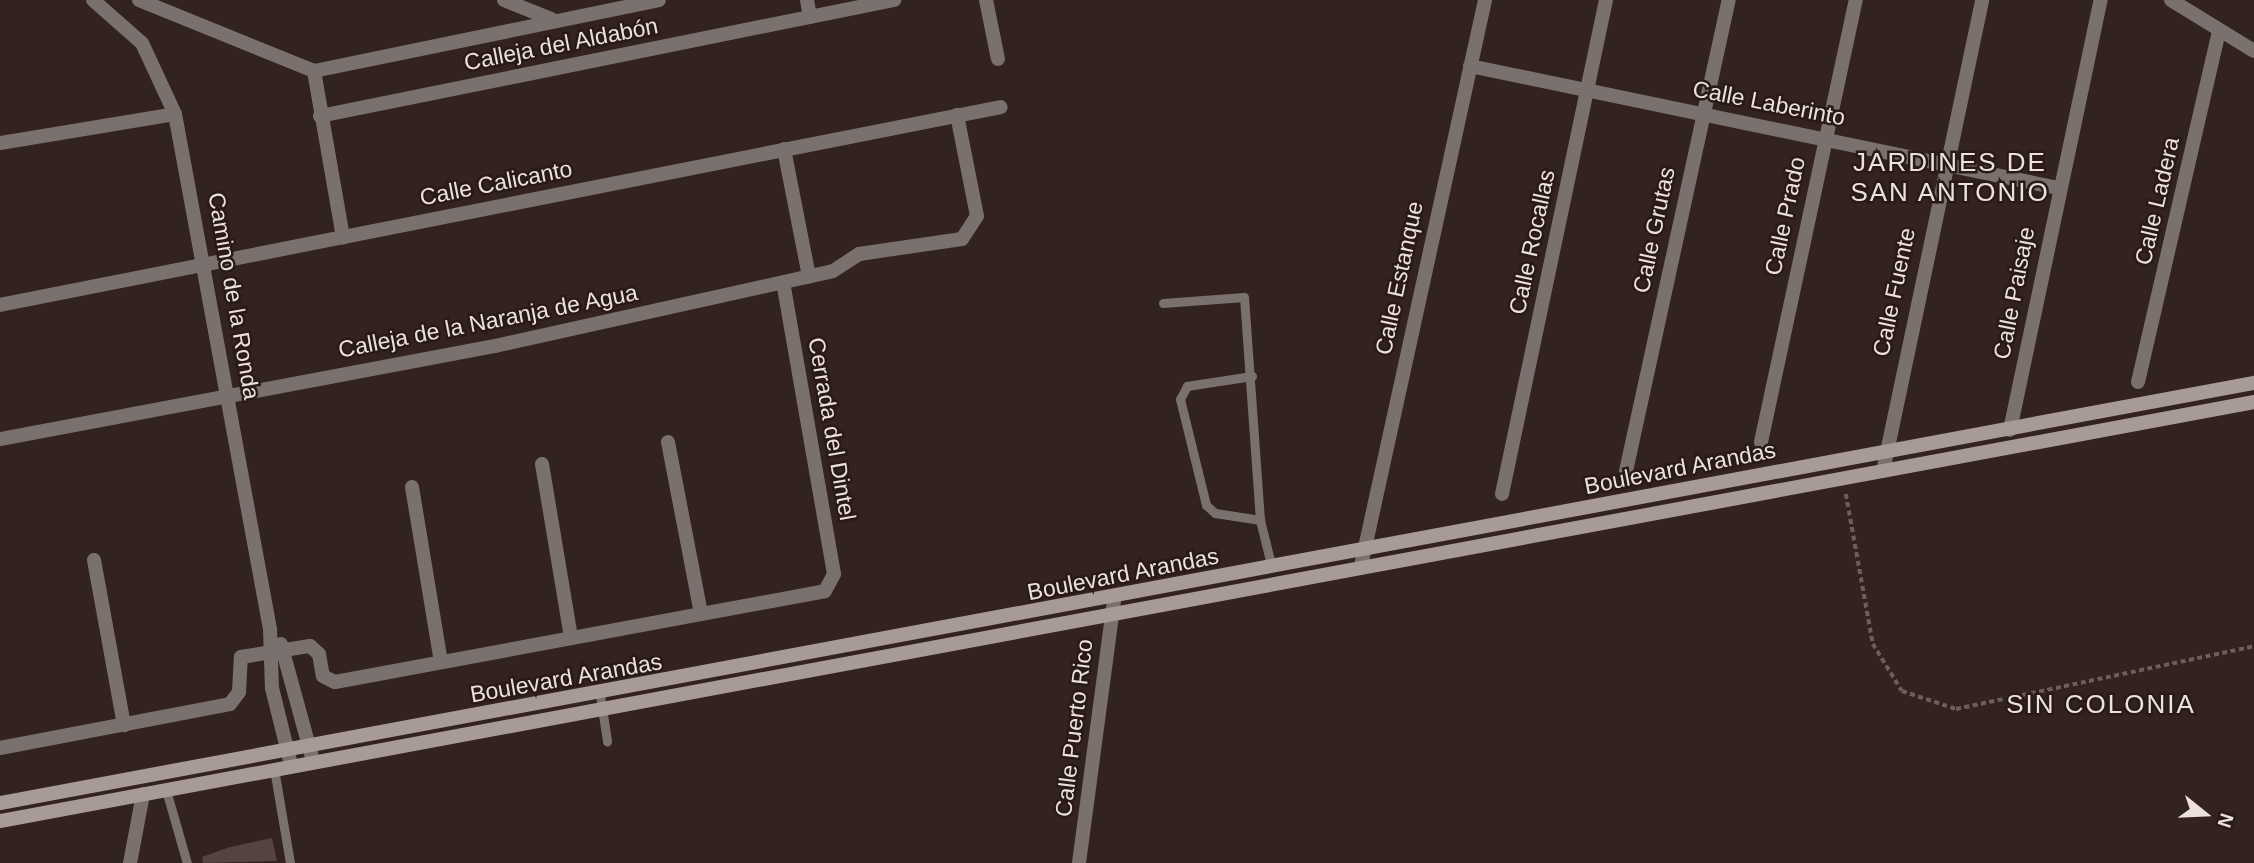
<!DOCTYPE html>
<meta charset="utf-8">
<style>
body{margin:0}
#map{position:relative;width:2254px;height:863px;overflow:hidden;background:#33231f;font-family:Helvetica,sans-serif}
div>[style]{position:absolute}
.building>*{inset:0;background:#55433f}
.path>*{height:3.5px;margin-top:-1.75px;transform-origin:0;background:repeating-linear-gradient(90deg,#6c5e5a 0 5px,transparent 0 8.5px)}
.lane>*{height:9px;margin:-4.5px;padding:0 4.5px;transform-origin:4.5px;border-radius:4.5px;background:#7a716e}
.street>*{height:14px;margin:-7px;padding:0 7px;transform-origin:7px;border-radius:7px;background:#7a716e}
.secondary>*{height:14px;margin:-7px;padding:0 7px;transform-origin:7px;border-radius:7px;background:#a89a96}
span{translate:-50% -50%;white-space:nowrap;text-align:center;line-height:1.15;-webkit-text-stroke:5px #291a15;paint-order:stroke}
.street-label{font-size:23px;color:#ece1de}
.quarter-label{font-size:26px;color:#ece1de;letter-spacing:2px}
.north{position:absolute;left:2170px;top:779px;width:70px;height:70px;-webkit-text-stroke:5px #291a15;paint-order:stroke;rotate:108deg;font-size:19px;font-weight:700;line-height:28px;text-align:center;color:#ece1de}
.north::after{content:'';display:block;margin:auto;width:24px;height:32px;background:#ece1de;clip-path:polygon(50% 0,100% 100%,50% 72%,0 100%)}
</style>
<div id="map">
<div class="building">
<i style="clip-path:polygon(272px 838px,277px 861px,203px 863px,202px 857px,230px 847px)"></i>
</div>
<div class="path">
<i style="left:1846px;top:494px;width:152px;rotate:79.8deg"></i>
<i style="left:1873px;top:644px;width:55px;rotate:58.3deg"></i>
<i style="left:1902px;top:691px;width:57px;rotate:18.4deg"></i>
<i style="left:1956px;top:709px;width:305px;rotate:-11.9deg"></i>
</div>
<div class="lane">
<i style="left:1163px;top:303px;width:81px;rotate:-4.2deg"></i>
<i style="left:1244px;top:297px;width:224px;rotate:85.9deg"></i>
<i style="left:1260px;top:520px;width:49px;rotate:76deg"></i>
<i style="left:1252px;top:376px;width:66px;rotate:171.3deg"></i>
<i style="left:1187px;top:386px;width:15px;rotate:118deg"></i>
<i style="left:1180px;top:399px;width:109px;rotate:76.2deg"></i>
<i style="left:1206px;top:505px;width:12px;rotate:42deg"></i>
<i style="left:1215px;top:513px;width:46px;rotate:8.8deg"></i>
<i style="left:600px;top:695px;width:47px;rotate:81.3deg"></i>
<i style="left:274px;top:769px;width:95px;rotate:80.3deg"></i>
<i style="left:166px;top:790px;width:76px;rotate:74deg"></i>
</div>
<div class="street">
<i style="left:93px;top:0;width:65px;rotate:41.3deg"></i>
<i style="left:142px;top:43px;width:78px;rotate:65.1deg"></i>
<i style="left:175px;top:114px;width:524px;rotate:79.55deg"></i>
<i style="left:270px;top:629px;width:59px;rotate:88.1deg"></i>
<i style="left:272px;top:688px;width:79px;rotate:76.1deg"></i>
<i style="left:139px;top:0;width:189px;rotate:22.1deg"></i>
<i style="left:504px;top:0;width:51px;rotate:22deg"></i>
<i style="left:807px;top:0;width:17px;rotate:80deg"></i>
<i style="left:986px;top:0;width:60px;rotate:78.5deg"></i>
<i style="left:2171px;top:0;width:97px;rotate:31.6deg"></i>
<i style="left:1470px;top:66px;width:601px;rotate:11.72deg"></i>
<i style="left:314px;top:71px;width:352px;rotate:-11.6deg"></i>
<i style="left:314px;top:71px;width:169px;rotate:80.1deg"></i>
<i style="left:320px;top:116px;width:586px;rotate:-11.43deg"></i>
<i style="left:0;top:143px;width:177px;rotate:-9.4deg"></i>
<i style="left:784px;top:149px;width:130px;rotate:78.9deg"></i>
<i style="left:0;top:305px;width:1020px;rotate:-11.19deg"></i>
<i style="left:2138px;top:382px;width:360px;rotate:-77deg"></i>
<i style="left:2010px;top:430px;width:440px;rotate:-78.1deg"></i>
<i style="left:0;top:439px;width:504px;rotate:-10.64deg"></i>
<i style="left:495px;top:346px;width:346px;rotate:-12.5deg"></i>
<i style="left:833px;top:271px;width:31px;rotate:-33deg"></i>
<i style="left:859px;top:254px;width:104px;rotate:-8.3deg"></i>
<i style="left:962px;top:239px;width:27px;rotate:-57deg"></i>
<i style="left:977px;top:216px;width:103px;rotate:-101.2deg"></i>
<i style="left:668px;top:442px;width:175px;rotate:79.1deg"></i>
<i style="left:1761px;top:442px;width:452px;rotate:-77.9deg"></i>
<i style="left:542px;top:464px;width:176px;rotate:80.5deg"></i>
<i style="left:1626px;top:471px;width:482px;rotate:-77.7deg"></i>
<i style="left:1883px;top:471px;width:481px;rotate:-78.1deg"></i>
<i style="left:412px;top:487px;width:177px;rotate:80.6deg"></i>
<i style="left:1502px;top:494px;width:505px;rotate:-78.11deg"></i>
<i style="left:94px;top:560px;width:168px;rotate:79.7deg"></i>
<i style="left:1361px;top:566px;width:579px;rotate:-77.64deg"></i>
<i style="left:281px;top:644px;width:121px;rotate:74.7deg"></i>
<i style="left:0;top:748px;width:234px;rotate:-10.8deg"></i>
<i style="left:230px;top:704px;width:15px;rotate:-53deg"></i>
<i style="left:239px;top:692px;width:35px;rotate:-87deg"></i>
<i style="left:241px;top:657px;width:70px;rotate:-9.1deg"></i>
<i style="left:310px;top:646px;width:12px;rotate:42deg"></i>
<i style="left:319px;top:654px;width:22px;rotate:80deg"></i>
<i style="left:323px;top:676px;width:13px;rotate:27deg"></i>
<i style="left:335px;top:682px;width:498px;rotate:-10.5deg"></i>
<i style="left:825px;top:591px;width:19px;rotate:-62deg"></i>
<i style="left:834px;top:574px;width:295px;rotate:-99.9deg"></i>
<i style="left:130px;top:863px;width:70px;rotate:-79.3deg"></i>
<i style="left:1079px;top:863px;width:266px;rotate:-82.4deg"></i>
</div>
<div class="secondary">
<i style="left:0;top:803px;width:2293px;rotate:-10.56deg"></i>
<i style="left:0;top:821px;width:2293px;rotate:-10.53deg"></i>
</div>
<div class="street-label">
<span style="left:561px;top:44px;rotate:-11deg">Calleja del Aldabón</span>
<span style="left:1769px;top:103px;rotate:11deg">Calle Laberinto</span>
<span style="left:496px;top:183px;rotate:-11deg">Calle Calicanto</span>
<span style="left:2157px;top:201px;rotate:-77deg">Calle Ladera</span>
<span style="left:1785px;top:216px;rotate:-78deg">Calle Prado</span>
<span style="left:1654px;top:230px;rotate:-78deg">Calle Grutas</span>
<span style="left:1532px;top:242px;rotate:-78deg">Calle Rocallas</span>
<span style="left:1399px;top:278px;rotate:-78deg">Calle Estanque</span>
<span style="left:1894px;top:292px;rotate:-78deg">Calle Fuente</span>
<span style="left:2014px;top:293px;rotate:-79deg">Calle Paisaje</span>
<span style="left:234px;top:296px;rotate:80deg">Camino de la Ronda</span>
<span style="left:488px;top:321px;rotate:-11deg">Calleja de la Naranja de Agua</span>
<span style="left:832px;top:429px;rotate:80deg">Cerrada del Dintel</span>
<span style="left:1680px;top:468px;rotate:-11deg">Boulevard Arandas</span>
<span style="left:1123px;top:574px;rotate:-11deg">Boulevard Arandas</span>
<span style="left:566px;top:678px;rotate:-10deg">Boulevard Arandas</span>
<span style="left:1074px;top:728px;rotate:-83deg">Calle Puerto Rico</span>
</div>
<div class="quarter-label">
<span style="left:1950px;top:178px">JARDINES DE<br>SAN ANTONIO</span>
<span style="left:2101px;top:705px">SIN COLONIA</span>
</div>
<div class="north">N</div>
</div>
